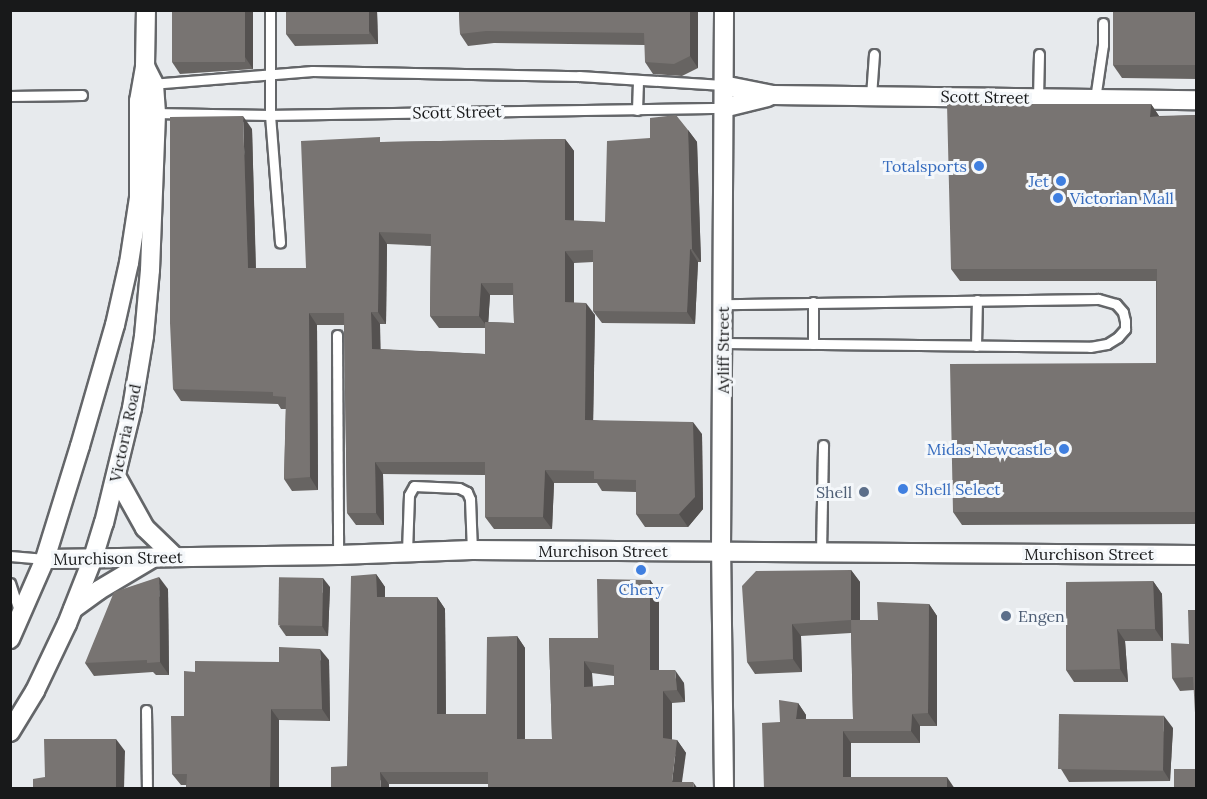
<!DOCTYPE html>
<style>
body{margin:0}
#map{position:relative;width:1207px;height:799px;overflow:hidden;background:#e7eaed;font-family:Lora,serif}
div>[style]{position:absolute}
.roads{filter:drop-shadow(2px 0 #646669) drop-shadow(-2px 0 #646669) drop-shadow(0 2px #646669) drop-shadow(0 -2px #646669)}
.lane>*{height:9px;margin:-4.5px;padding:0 4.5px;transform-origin:4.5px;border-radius:4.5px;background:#fff}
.street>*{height:18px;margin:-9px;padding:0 9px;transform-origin:9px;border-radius:9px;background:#fff}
.wall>*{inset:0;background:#676462}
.shaded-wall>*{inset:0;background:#545150}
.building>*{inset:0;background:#787472;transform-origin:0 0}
.dots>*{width:16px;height:16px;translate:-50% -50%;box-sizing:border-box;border:3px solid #f4f7fa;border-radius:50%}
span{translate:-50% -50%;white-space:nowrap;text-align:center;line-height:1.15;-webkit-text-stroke:6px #f4f7fa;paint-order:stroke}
.street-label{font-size:16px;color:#18191a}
.shop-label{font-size:16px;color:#366cbe}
.right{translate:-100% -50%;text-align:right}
.left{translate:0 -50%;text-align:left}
.service-label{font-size:16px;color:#4e5e75}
.frame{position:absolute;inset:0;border:12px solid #18191a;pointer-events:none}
</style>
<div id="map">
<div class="roads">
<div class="lane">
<i style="left:270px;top:10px;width:105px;rotate:90deg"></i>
<i style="left:270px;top:115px;width:128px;rotate:85.5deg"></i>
<i style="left:151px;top:84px;width:162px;rotate:-4.6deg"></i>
<i style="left:312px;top:71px;width:267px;rotate:1.1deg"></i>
<i style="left:579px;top:76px;width:144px;rotate:3.6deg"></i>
<i style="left:10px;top:96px;width:72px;rotate:-0.8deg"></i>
<i style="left:871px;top:96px;width:42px;rotate:-85.9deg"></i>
<i style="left:1038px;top:98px;width:44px;rotate:-88.7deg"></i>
<i style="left:1095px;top:99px;width:55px;rotate:-81.6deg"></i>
<i style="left:1103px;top:45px;width:22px;rotate:-90deg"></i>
<i style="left:637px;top:110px;width:30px;rotate:-88deg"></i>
<i style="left:153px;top:113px;width:117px;rotate:1deg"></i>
<i style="left:270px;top:115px;width:453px;rotate:-0.9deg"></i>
<i style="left:337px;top:335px;width:220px;rotate:89.7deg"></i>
<i style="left:723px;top:343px;width:367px;rotate:0.6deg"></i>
<i style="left:1090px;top:347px;width:17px;rotate:-10deg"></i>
<i style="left:1107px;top:344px;width:13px;rotate:-32deg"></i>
<i style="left:1118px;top:337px;width:11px;rotate:-49deg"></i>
<i style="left:1125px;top:329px;width:8px;rotate:-90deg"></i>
<i style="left:1125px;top:321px;width:9px;rotate:-103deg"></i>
<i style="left:1123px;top:312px;width:11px;rotate:-131deg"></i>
<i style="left:1116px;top:304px;width:19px;rotate:-164deg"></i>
<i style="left:1098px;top:299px;width:375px;rotate:179.2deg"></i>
<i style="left:813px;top:344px;width:42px;rotate:-90deg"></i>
<i style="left:976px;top:346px;width:46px;rotate:-88.8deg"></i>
<i style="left:407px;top:552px;width:57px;rotate:-88deg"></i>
<i style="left:409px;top:495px;width:10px;rotate:-61deg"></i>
<i style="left:414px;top:486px;width:45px;rotate:2.5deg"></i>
<i style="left:459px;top:488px;width:9px;rotate:27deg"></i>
<i style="left:467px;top:492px;width:8px;rotate:67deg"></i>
<i style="left:470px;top:499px;width:51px;rotate:87.8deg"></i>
<i style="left:821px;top:552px;width:107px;rotate:-88.9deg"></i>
<i style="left:10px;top:556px;width:35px;rotate:5deg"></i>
<i style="left:10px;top:583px;width:32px;rotate:72deg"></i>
<i style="left:146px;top:710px;width:78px;rotate:89.3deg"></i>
</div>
<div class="street">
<i style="left:723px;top:85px;width:51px;rotate:11.3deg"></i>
<i style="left:773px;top:95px;width:423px;rotate:0.7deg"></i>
<i style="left:723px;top:108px;width:46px;rotate:-13.7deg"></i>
<i style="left:116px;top:476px;width:60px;rotate:60.9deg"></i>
<i style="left:145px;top:528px;width:40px;rotate:44deg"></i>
<i style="left:45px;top:559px;width:293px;rotate:-0.8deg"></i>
<i style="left:338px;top:555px;width:134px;rotate:-2.1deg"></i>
<i style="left:472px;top:550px;width:724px;rotate:0.4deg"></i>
<i style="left:73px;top:609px;width:32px;rotate:-36deg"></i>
<i style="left:99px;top:590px;width:63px;rotate:-30.7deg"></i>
<i style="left:10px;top:639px;width:87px;rotate:-66.4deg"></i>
<i style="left:45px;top:559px;width:118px;rotate:-72.8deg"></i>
<i style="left:80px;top:446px;width:126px;rotate:-73.9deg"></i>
<i style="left:115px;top:325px;width:64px;rotate:-77.3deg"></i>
<i style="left:129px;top:263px;width:66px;rotate:-81.3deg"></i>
<i style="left:139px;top:198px;width:97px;rotate:-90deg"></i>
<i style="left:139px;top:101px;width:36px;rotate:-80deg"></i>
<i style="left:145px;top:66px;width:56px;rotate:-89deg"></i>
<i style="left:10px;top:732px;width:48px;rotate:-58.6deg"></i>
<i style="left:35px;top:691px;width:74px;rotate:-64.5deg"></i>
<i style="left:67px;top:624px;width:71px;rotate:-68.5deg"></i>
<i style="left:93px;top:558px;width:37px;rotate:-73deg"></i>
<i style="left:104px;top:523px;width:118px;rotate:-76.3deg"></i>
<i style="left:132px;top:408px;width:73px;rotate:-80.5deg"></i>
<i style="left:144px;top:336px;width:66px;rotate:-84.8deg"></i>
<i style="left:150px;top:270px;width:157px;rotate:-87.8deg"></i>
<i style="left:156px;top:113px;width:29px;rotate:-94deg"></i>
<i style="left:154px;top:84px;width:20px;rotate:-117deg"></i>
<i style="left:724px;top:788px;width:237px;rotate:-90.7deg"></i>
<i style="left:721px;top:551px;width:541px;rotate:-89.68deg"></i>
</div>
</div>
<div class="wall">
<i style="clip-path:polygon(253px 10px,253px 69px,180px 74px,172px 62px)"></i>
<i style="clip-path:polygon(286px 10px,377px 10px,378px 44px,295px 46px,286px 34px)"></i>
<i style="clip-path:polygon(459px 10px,698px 10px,698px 68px,682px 76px,653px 74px,645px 62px,645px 45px,494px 43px,468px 46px,460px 34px)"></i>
<i style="clip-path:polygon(1197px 10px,1197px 79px,1122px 78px,1113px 65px)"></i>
<i style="clip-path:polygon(1151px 104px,1159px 116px,1197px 115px,1197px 524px,962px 525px,953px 512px,1156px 363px,1156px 281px,960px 281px,951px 269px)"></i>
<i style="clip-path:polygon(evenodd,252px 129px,256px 268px,306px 268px,383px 142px,565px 139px,574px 151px,574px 221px,605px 222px,650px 138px,688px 130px,697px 142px,701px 262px,698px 262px,695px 324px,602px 323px,593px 311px,593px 262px,574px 263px,574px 303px,595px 315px,593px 420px,702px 434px,703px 509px,688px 527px,645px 527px,636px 514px,636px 492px,602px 491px,597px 483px,554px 483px,552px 529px,494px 529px,485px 517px,485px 475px,383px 474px,384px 525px,356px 525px,347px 513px,344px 325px,317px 325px,318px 490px,292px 491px,284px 479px,286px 409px,281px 409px,278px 404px,181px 401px,173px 389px,252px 129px,387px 244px,431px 246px,430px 316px,439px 328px,485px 328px,485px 354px,380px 349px,380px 324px,386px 324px,387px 244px,252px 129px,490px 295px,513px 295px,514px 323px,488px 322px,490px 295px)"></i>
<i style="clip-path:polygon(851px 570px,860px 582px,860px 620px,878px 620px,929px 604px,937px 616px,937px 726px,920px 726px,920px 743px,851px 743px,764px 789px,780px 722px,798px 703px,806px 715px,806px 719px,853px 719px,851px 633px,801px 636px,802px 672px,755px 674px,747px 662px)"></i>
<i style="clip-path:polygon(evenodd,376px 574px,385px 587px,385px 597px,437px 597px,445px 609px,446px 714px,486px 714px,517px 636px,525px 648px,525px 739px,552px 739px,549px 638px,598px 638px,650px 580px,659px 592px,659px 670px,684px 683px,685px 702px,672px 703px,672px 740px,677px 740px,686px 753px,488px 784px,389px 784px,347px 766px,376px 574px,592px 673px,614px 676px,614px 685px,593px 687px,592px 673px)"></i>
<i style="clip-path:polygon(1153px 581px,1162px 594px,1163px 641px,1125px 641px,1128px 682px,1074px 682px,1066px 670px)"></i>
<i style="clip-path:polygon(330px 587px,328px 636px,286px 636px,279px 626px)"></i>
<i style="clip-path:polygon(168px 589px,169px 675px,156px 675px,153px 672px,94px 676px,85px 663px)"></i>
<i style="clip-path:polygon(1197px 610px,1194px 690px,1180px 691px,1172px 678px,1189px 644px)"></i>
<i style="clip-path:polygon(329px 660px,330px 721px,279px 720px,279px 789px,186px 789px,186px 785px,181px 785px,172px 774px,184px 716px,195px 672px,279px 662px)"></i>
<i style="clip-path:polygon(1173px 728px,1170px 781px,1069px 782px,1061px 769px)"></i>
</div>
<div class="shaded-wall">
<i style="clip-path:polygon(245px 10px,253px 10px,253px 69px,245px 57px)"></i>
<i style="clip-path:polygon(369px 10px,377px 10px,378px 44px,369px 31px)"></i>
<i style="clip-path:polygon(690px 10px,698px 10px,698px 68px,690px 56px)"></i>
<i style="clip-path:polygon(1151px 104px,1159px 116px,1150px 117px)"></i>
<i style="clip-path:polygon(243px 116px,252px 129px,256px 281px,248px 268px)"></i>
<i style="clip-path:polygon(688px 130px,697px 142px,701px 262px,692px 249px)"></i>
<i style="clip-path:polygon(565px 139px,574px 151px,574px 232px,565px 220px)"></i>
<i style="clip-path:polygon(379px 232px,387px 244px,386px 324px,378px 312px)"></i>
<i style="clip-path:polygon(690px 249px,698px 262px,695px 324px,687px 312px)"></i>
<i style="clip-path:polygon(565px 251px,574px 263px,574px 315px,565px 302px)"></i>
<i style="clip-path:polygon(481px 283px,490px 295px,488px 328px,479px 316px)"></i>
<i style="clip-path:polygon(586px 303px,595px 315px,593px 432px,585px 420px)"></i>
<i style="clip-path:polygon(371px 312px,380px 324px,381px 361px,372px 349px)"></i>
<i style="clip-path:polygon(309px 313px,317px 325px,318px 490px,310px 477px)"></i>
<i style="clip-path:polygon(693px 422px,702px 434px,703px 509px,688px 527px,679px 514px)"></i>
<i style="clip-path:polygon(375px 462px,383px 474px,384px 525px,376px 513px)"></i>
<i style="clip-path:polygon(545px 470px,554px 483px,552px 529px,543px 517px)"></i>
<i style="clip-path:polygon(851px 570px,860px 582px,860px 632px,851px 620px)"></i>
<i style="clip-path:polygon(376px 574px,385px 587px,385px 609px,377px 597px)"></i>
<i style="clip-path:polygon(159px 577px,168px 589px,169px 675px,160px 662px)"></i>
<i style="clip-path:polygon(323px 578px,330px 587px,328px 636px,322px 626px)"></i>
<i style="clip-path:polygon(650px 580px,659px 592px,659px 683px,650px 670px)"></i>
<i style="clip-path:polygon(1153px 581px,1162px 594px,1163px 641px,1155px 629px)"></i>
<i style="clip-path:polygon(437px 597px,445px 609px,446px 726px,437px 714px)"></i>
<i style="clip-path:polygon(929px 604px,937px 616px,937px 726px,928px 713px)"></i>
<i style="clip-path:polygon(792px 624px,801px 636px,802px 672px,793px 659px)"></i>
<i style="clip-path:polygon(1117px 629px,1125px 641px,1128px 682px,1120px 669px)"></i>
<i style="clip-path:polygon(517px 636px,525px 648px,525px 751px,517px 739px)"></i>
<i style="clip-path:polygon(320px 649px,329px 660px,330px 721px,322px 709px)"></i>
<i style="clip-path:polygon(584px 661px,592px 673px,593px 700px,584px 687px)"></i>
<i style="clip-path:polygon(675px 670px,684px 683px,685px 702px,677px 690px)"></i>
<i style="clip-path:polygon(663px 691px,672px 703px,672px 751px,663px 738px)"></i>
<i style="clip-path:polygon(798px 703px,806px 715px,805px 731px,796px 719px)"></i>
<i style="clip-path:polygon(271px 709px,279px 720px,279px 789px,270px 789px)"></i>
<i style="clip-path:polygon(912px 714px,920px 726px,920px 743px,911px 731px)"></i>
<i style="clip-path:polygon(1164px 716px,1173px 728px,1170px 781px,1162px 768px)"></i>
<i style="clip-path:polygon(843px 731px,851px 743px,851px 789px,843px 777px)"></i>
<i style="clip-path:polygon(116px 739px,125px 751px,124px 789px,116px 789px)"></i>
<i style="clip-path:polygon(677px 740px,686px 753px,681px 789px,672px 782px)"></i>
<i style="clip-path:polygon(380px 772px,389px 784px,389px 789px,381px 789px)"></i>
<i style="clip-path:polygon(947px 777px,955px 789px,947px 789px)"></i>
<i style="clip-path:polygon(693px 782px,698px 789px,694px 789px)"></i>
</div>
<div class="building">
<i style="left:172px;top:10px;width:73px;height:52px"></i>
<i style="left:286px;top:10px;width:83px;height:24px"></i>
<i style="clip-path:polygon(459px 10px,690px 10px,690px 56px,674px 64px,645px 62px,644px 33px,486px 31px,460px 34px)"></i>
<i style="left:1113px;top:10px;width:84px;height:55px"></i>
<i style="clip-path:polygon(947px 104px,1151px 104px,1150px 117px,1197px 115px,1197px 512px,953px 512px,950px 364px,1156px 363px,1157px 269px,951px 269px)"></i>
<i style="clip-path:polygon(evenodd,676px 115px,688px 130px,692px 249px,690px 249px,687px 312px,593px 311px,593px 250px,565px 251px,565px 302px,586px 303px,585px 420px,693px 422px,695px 497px,679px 514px,636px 514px,636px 480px,594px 479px,594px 471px,545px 470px,543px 517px,485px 517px,485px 462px,375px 462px,376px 513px,347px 513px,344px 313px,309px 313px,310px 477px,284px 479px,286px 397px,273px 396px,273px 392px,173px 389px,170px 323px,170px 117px,243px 116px,248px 268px,306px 268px,301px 141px,380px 137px,380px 142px,565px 139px,565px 220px,605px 222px,607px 141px,650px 138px,650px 118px,676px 115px,379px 232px,431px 234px,430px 316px,479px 316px,481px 283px,513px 283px,514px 323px,485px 322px,485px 354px,372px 349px,371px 312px,378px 312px,379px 232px)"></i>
<i style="clip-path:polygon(851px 570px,851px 620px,792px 624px,793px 659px,747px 662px,742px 586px,756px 571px)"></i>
<i style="clip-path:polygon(evenodd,376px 574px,377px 597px,437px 597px,437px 714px,486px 714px,487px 637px,517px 636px,517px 739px,552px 739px,549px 638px,598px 638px,597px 579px,650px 580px,650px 670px,675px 670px,677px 690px,663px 691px,663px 738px,677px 740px,672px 782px,693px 782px,694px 789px,488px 789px,488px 772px,380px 772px,381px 789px,331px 789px,331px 767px,347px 766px,351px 576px,376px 574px,584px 661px,614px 665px,614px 685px,584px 687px,584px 661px)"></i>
<i style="clip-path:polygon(159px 577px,160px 662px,147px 663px,147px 660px,85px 663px,114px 592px)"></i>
<i style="left:323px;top:578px;width:48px;height:44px;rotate:91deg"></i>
<i style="clip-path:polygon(1153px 581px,1155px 629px,1117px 629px,1120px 669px,1066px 670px,1066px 582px)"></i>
<i style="clip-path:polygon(877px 602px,929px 604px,928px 713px,912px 714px,911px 731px,843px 731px,843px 777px,947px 777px,947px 789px,764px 789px,762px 723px,780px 722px,779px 700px,798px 703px,796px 719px,853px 719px,851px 620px,878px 620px)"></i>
<i style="clip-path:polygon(1188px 610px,1197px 610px,1197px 749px,1193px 677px,1172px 678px,1171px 643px,1189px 644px)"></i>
<i style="clip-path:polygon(279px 647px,320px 649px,322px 709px,271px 709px,270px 789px,186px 789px,187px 774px,172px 774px,171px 716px,184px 716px,184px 671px,195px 672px,195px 661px,279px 662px)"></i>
<i style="left:1059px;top:714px;width:105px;height:55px;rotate:1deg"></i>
<i style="clip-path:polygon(44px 739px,116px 739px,116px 789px,33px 789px,33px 779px,45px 777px)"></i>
<i style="left:1197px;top:769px;width:20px;height:23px;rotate:90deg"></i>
</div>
<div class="dots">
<i style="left:979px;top:166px;background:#3f7fe0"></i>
<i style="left:1061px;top:181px;background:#3f7fe0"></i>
<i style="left:1058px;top:198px;background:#3f7fe0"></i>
<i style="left:1064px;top:449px;background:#3f7fe0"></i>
<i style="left:903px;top:489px;background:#3f7fe0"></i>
<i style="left:864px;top:492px;background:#5c6f8a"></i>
<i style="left:641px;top:570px;background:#3f7fe0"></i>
<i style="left:1006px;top:616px;background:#5c6f8a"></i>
</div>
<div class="street-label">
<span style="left:985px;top:97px;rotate:1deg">Scott Street</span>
<span style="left:457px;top:112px;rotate:-1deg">Scott Street</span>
<span style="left:723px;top:350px;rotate:-90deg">Ayliff Street</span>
<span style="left:125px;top:433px;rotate:-78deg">Victoria Road</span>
<span style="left:603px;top:551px">Murchison Street</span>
<span style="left:1089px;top:554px">Murchison Street</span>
<span style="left:118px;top:558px;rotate:-1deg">Murchison Street</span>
</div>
<div class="shop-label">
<span class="right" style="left:967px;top:166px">Totalsports</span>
<span class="right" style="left:1049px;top:181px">Jet</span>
<span class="left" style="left:1070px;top:198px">Victorian Mall</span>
<span class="right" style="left:1052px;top:449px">Midas Newcastle</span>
<span class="left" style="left:915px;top:489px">Shell Select</span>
<span style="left:641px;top:589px">Chery</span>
</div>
<div class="service-label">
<span class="right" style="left:852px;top:492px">Shell</span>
<span class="left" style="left:1018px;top:616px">Engen</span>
</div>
<div class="frame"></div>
</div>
